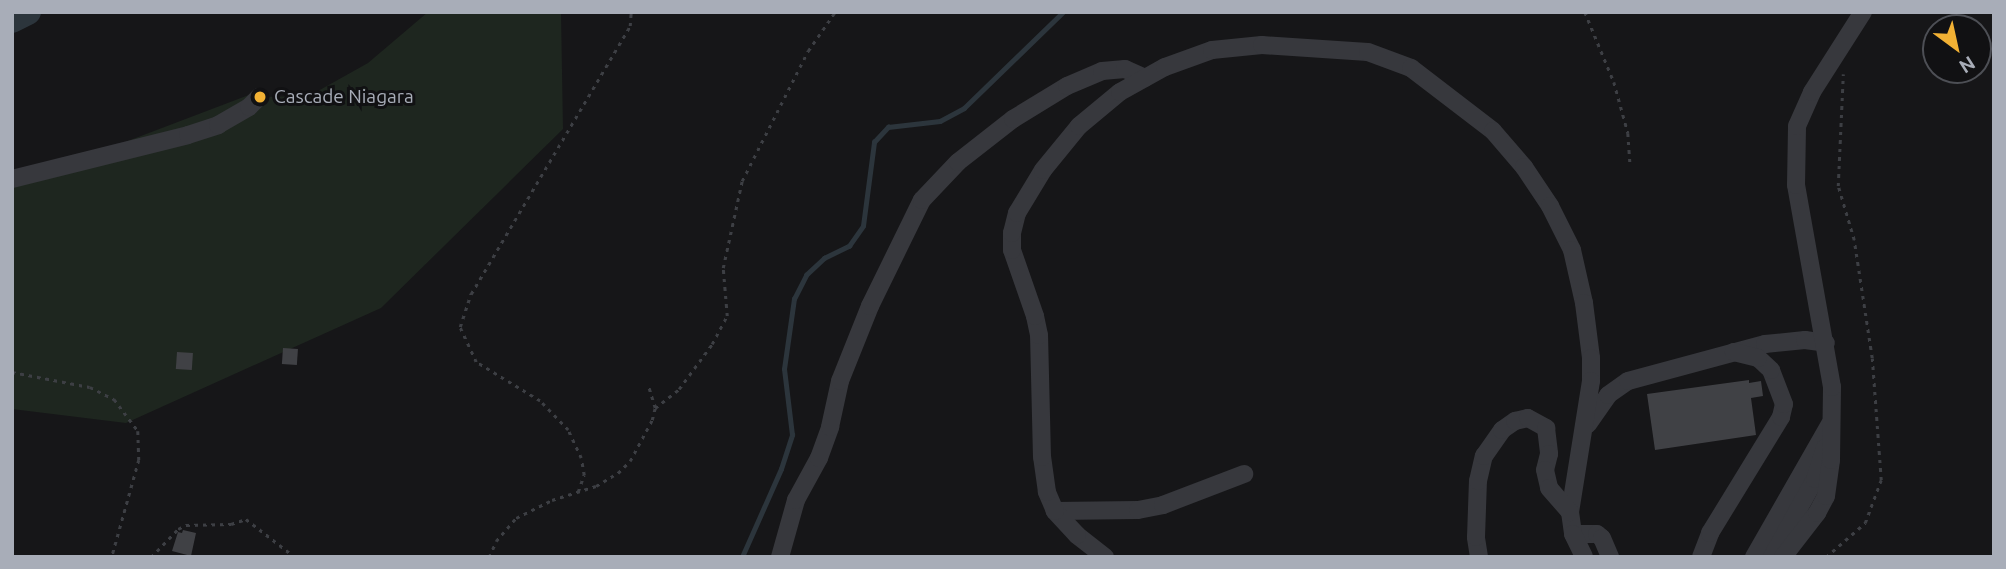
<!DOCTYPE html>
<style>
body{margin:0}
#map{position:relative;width:2006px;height:569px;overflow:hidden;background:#161618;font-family:Ubuntu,sans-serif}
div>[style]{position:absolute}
.green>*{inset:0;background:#1e261f}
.stream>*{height:4.5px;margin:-2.25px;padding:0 2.25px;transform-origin:2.25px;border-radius:2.25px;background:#2c353c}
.river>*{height:26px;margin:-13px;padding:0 13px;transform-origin:13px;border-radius:13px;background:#2c353c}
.building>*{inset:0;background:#404145;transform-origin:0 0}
.path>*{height:2.5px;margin-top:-1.25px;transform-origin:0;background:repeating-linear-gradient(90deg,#3d3f44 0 3.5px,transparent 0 8.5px)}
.minor>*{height:18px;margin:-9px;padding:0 9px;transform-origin:9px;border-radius:9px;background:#37383d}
.dots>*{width:19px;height:19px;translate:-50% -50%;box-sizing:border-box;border:4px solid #111113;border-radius:50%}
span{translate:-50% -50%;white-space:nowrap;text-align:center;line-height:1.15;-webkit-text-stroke:6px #111113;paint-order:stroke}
.poi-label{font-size:19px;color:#a8adb8}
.left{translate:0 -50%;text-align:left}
.frame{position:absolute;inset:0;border:14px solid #a8adb8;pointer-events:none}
.north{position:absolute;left:1922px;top:14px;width:70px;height:70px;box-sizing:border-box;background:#111113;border:2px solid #4d4f55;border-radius:50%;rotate:147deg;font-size:19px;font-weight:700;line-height:28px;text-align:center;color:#a8adb8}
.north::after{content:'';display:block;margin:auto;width:24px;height:32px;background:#f2b134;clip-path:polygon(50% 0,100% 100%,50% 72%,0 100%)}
</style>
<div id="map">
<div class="green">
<i style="clip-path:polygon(428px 12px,561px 12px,563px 129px,381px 308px,126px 423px,12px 409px,12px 185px,254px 93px,259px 97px,309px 96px,368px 63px)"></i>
</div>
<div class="stream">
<i style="left:742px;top:557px;width:96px;rotate:-66.1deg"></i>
<i style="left:781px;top:469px;width:36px;rotate:-72deg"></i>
<i style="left:792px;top:435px;width:66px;rotate:-96.9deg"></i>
<i style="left:784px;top:369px;width:71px;rotate:-81.9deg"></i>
<i style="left:794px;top:299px;width:27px;rotate:-63deg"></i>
<i style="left:806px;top:275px;width:25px;rotate:-43deg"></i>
<i style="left:824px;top:258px;width:28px;rotate:-26deg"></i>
<i style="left:849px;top:246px;width:24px;rotate:-55deg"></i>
<i style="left:863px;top:226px;width:85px;rotate:-82.5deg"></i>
<i style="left:874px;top:142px;width:21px;rotate:-47deg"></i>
<i style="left:888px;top:127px;width:52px;rotate:-6.6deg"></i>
<i style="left:940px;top:121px;width:27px;rotate:-28deg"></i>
<i style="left:964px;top:108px;width:138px;rotate:-44.1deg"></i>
</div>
<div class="river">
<i style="left:12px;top:20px;width:18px;rotate:-27deg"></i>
</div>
<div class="building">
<i style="left:283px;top:348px;width:15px;height:16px;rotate:4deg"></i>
<i style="left:177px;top:352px;width:16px;height:17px;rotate:4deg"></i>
<i style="clip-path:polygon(1749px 380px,1749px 383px,1761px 381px,1763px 396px,1751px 398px,1756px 435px,1655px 450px,1647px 394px)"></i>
<i style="clip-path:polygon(183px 530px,196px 533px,191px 556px,172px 551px,178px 532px,182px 533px)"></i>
</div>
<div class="path">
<i style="left:1585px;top:12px;width:76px;rotate:67.5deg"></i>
<i style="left:1614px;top:82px;width:53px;rotate:74.6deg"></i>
<i style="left:1628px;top:133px;width:31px;rotate:86deg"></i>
<i style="left:12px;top:372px;width:79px;rotate:10.9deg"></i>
<i style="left:90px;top:387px;width:27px;rotate:27deg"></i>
<i style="left:114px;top:399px;width:40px;rotate:53deg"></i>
<i style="left:138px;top:431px;width:29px;rotate:88deg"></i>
<i style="left:139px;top:460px;width:101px;rotate:105.6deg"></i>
<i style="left:655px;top:408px;width:31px;rotate:-38deg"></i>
<i style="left:679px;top:389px;width:56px;rotate:-53.7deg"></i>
<i style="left:712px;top:344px;width:32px;rotate:-62deg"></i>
<i style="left:727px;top:316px;width:48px;rotate:-94.8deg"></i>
<i style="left:723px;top:268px;width:89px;rotate:-77.7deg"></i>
<i style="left:742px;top:181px;width:146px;rotate:-63.1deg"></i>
<i style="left:808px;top:51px;width:47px;rotate:-55.3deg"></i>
<i style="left:578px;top:492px;width:18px;rotate:-71deg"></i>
<i style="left:584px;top:475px;width:17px;rotate:-100deg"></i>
<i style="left:581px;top:458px;width:31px;rotate:-115deg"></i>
<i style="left:568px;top:430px;width:40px;rotate:-134deg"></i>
<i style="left:540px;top:401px;width:75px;rotate:-148.6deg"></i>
<i style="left:476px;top:362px;width:38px;rotate:-115deg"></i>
<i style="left:460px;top:327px;width:35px;rotate:-72deg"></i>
<i style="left:471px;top:294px;width:312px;rotate:-59.3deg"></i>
<i style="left:630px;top:26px;width:14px;rotate:-86deg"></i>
<i style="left:151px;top:557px;width:39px;rotate:-46deg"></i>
<i style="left:178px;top:529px;width:9px;rotate:-27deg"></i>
<i style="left:186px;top:525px;width:45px;rotate:-1.3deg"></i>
<i style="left:231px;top:524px;width:16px;rotate:-18deg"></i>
<i style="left:246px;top:519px;width:62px;rotate:37.8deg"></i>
<i style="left:489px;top:557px;width:17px;rotate:-66deg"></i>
<i style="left:496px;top:541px;width:30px;rotate:-49deg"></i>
<i style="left:516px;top:518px;width:40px;rotate:-26.6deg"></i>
<i style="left:552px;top:500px;width:46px;rotate:-17.7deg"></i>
<i style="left:596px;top:486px;width:26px;rotate:-31deg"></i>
<i style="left:618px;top:473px;width:17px;rotate:-45deg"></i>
<i style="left:630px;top:461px;width:47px;rotate:-61.8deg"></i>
<i style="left:652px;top:420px;width:12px;rotate:-76deg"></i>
<i style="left:655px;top:408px;width:24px;rotate:-107deg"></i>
<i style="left:1826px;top:557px;width:52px;rotate:-41.1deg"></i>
<i style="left:1865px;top:523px;width:46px;rotate:-69.6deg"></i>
<i style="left:1881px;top:480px;width:122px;rotate:-94.2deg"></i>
<i style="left:1872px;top:358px;width:119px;rotate:-98.7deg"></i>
<i style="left:1854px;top:240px;width:56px;rotate:-106.5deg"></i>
<i style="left:1838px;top:186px;width:112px;rotate:-87.4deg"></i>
</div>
<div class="minor">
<i style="left:12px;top:179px;width:181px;rotate:-14deg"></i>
<i style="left:188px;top:135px;width:32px;rotate:-18deg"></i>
<i style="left:218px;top:125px;width:36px;rotate:-30deg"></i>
<i style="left:249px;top:107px;width:14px;rotate:-45deg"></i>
<i style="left:1588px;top:424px;width:35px;rotate:-55deg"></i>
<i style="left:1608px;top:395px;width:24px;rotate:-35deg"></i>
<i style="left:1628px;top:381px;width:142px;rotate:-15.1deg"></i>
<i style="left:1765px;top:344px;width:40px;rotate:-5.7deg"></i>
<i style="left:1805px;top:340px;width:21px;rotate:8deg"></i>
<i style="left:1055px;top:511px;width:83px;rotate:-0.7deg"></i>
<i style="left:1138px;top:510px;width:25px;rotate:-11deg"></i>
<i style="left:1163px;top:505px;width:87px;rotate:-20.9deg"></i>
<i style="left:1573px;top:534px;width:24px"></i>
<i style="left:1597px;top:534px;width:6px;rotate:39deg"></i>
<i style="left:1602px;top:538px;width:21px;rotate:67deg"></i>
<i style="left:780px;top:557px;width:59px;rotate:-74.3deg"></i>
<i style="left:796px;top:500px;width:48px;rotate:-61.3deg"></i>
<i style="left:819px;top:458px;width:33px;rotate:-70deg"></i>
<i style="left:830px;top:427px;width:47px;rotate:-77.7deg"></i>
<i style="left:840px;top:381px;width:81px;rotate:-68.2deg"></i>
<i style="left:870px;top:306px;width:118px;rotate:-63.9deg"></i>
<i style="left:922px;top:200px;width:52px;rotate:-46.5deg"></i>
<i style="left:958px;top:162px;width:70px;rotate:-38deg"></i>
<i style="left:1013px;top:119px;width:63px;rotate:-31.4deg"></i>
<i style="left:1067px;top:86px;width:38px;rotate:-23deg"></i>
<i style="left:1102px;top:71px;width:23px;rotate:-5deg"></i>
<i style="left:1125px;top:69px;width:22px;rotate:24deg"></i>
<i style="left:1105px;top:557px;width:36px;rotate:-142deg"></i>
<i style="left:1077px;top:535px;width:33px;rotate:-133deg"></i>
<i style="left:1055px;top:511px;width:21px;rotate:-113deg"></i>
<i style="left:1047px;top:492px;width:35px;rotate:-98deg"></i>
<i style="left:1042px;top:457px;width:122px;rotate:-91.4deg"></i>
<i style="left:1039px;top:335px;width:19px;rotate:-102deg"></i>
<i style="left:1035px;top:316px;width:70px;rotate:-109.2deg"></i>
<i style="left:1012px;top:250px;width:17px;rotate:-90deg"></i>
<i style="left:1012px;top:233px;width:21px;rotate:-76deg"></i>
<i style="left:1017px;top:213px;width:50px;rotate:-58.8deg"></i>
<i style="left:1043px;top:170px;width:57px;rotate:-50.7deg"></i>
<i style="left:1079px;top:126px;width:53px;rotate:-39.7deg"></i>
<i style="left:1120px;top:92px;width:51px;rotate:-29.1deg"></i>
<i style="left:1165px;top:67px;width:50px;rotate:-19.9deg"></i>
<i style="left:1212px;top:50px;width:50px;rotate:-5.7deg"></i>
<i style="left:1262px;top:45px;width:106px;rotate:3.8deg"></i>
<i style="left:1368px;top:52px;width:46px;rotate:20.4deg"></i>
<i style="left:1411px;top:68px;width:103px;rotate:37.5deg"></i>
<i style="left:1493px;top:131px;width:48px;rotate:49.3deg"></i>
<i style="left:1524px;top:167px;width:47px;rotate:56.3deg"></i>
<i style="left:1550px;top:206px;width:49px;rotate:63.4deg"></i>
<i style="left:1572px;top:250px;width:54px;rotate:77.2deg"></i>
<i style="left:1584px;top:303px;width:55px;rotate:82.7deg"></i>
<i style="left:1591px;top:358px;width:23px;rotate:90deg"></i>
<i style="left:1591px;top:381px;width:133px;rotate:99.1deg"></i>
<i style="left:1570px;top:512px;width:22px;rotate:82deg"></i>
<i style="left:1573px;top:534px;width:25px;rotate:64deg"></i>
<i style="left:1479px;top:557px;width:20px;rotate:-99deg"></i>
<i style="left:1476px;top:537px;width:56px;rotate:-88deg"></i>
<i style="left:1478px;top:481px;width:26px;rotate:-77deg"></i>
<i style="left:1484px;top:456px;width:32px;rotate:-55deg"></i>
<i style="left:1502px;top:430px;width:16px;rotate:-35deg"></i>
<i style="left:1515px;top:421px;width:13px;rotate:-13deg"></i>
<i style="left:1528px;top:418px;width:21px;rotate:29deg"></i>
<i style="left:1546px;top:428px;width:26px;rotate:83deg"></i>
<i style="left:1549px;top:454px;width:16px;rotate:104deg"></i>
<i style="left:1545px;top:470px;width:18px;rotate:77deg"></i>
<i style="left:1549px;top:488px;width:32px;rotate:49deg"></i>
<i style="left:1701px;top:557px;width:26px;rotate:-69deg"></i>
<i style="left:1710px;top:533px;width:136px;rotate:-58.5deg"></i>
<i style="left:1781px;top:417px;width:13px;rotate:-77deg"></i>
<i style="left:1784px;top:404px;width:36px;rotate:-111deg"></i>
<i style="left:1771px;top:370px;width:18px;rotate:-137deg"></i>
<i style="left:1758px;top:358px;width:25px;rotate:-166deg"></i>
<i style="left:1754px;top:557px;width:153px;rotate:-60.3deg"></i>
<i style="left:1772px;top:557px;width:89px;rotate:-61.1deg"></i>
<i style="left:1815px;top:479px;width:33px;rotate:-72deg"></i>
<i style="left:1783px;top:557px;width:56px;rotate:-52.3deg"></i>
<i style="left:1817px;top:513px;width:19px;rotate:-62deg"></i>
<i style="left:1826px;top:496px;width:36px;rotate:-82deg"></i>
<i style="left:1831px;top:460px;width:73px;rotate:-89.2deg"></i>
<i style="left:1832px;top:387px;width:205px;rotate:-100.1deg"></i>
<i style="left:1796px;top:185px;width:59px;rotate:-89deg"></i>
<i style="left:1797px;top:126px;width:37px;rotate:-66deg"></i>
<i style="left:1812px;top:92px;width:95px;rotate:-57.5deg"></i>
</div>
<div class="dots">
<i style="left:260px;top:97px;background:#f2b134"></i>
</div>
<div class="poi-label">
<span class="left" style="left:274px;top:97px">Cascade Niagara</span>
</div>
<div class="frame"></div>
<div class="north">N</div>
</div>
